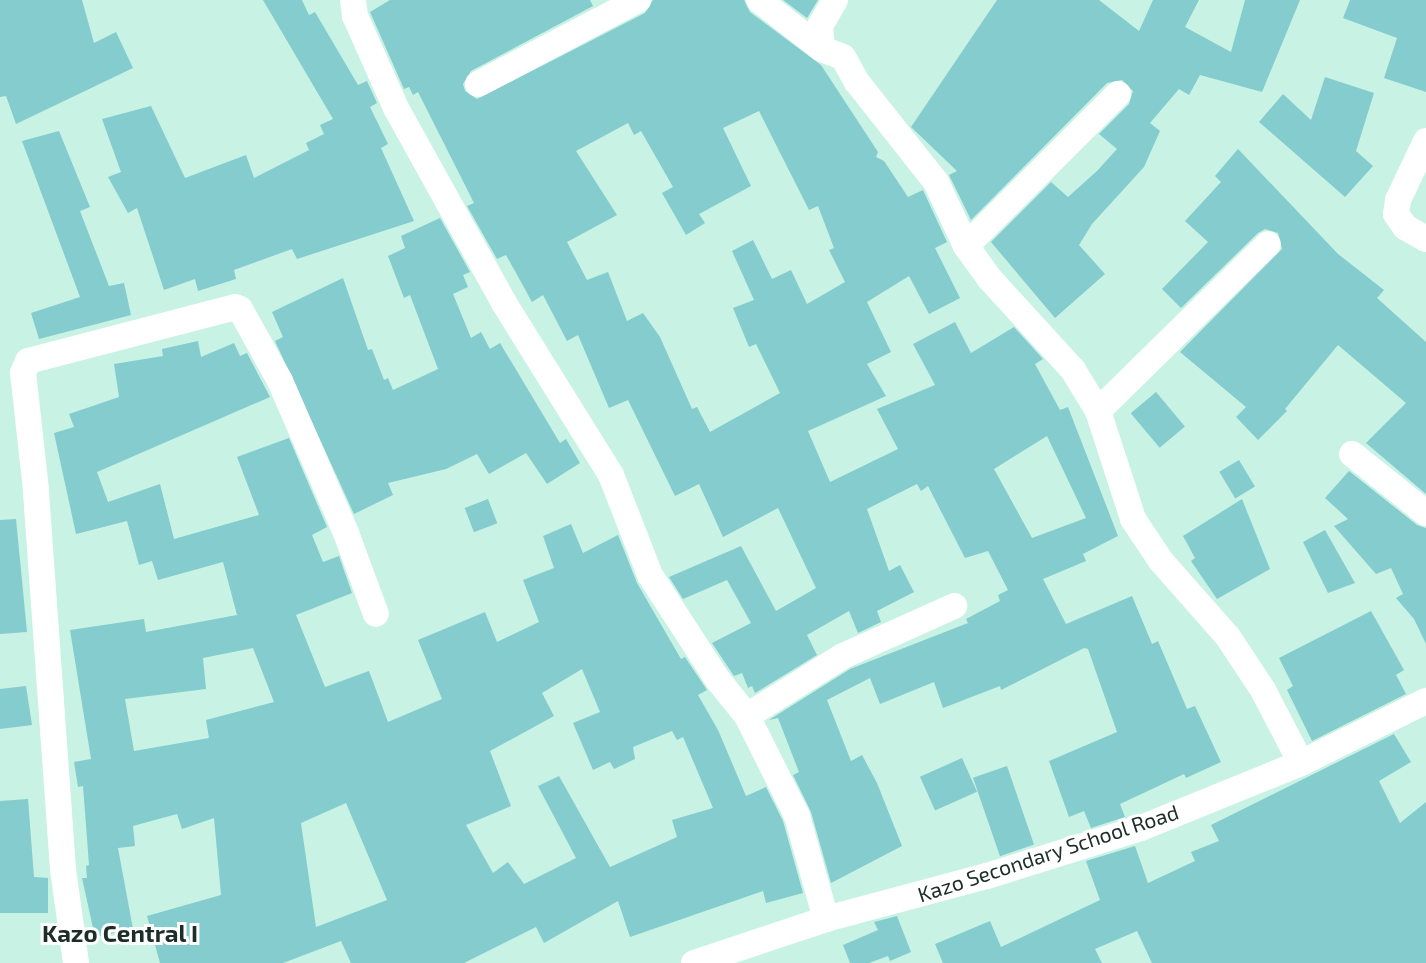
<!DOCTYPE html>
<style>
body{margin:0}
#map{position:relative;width:1426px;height:963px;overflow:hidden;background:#c8f2e4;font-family:"Exo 2",sans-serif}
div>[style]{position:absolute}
.building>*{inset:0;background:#84ccce;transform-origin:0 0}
.street>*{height:26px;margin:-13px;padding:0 13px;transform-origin:13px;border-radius:13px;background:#fff}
span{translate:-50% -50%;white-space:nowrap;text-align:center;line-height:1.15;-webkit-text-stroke:6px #fff;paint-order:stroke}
.street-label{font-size:21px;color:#1d2d28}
.quarter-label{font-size:24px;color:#1d2d28;font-weight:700}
</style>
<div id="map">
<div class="building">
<i style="clip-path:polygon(0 0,82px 0,94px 43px,116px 32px,133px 68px,16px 124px,6px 96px,0 97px)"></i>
<i style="clip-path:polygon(263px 0,302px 0,309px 15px,315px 12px,358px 85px,367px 81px,377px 103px,370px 107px,388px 144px,381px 148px,414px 221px,297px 259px,292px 249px,234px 270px,236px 279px,198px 291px,195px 279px,164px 290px,137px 208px,128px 213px,108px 177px,121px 172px,102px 119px,151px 106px,185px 178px,246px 155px,254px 178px,309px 150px,306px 143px,324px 134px,320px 125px,333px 119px)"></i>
<i style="clip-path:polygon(evenodd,390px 0,590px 0,593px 6px,471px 71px,463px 84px,465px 91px,477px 99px,645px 13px,653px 0,744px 0,750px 12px,821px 65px,878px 152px,876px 157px,884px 161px,908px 197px,923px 190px,947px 242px,935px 248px,960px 298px,929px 314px,909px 276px,867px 302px,891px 352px,867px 364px,886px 396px,808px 431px,830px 482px,898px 449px,877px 409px,935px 385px,913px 344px,955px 322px,971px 353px,1014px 327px,1043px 359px,1035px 364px,1060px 410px,1068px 407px,1118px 536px,1083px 554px,1086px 561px,1043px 579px,1066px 624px,1132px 596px,1152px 644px,1158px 641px,1187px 709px,1195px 706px,1221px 762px,1186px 778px,1184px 774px,1120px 804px,1125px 817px,1091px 828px,1084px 811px,1069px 817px,1049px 761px,1117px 732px,1088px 649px,1084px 648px,1001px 690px,1000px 686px,943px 708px,934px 682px,880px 704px,870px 678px,827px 700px,851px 761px,862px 755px,877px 783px,902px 846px,831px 883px,811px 812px,793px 775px,799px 772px,778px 718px,769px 720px,850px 669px,968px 623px,966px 619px,1000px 601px,998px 595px,1008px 590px,988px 551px,965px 558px,928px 486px,921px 491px,917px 484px,867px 509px,889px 571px,900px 565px,914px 592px,877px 611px,881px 622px,858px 633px,849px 611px,807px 635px,817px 655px,755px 693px,752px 686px,748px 688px,742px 673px,734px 676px,712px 643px,751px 623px,727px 580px,683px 599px,669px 577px,741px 546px,776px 611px,816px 588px,778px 508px,723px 537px,699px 484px,675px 496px,628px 400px,609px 408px,578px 335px,567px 341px,543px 295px,532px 302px,506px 255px,497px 259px,467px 206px,474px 203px,418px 92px,413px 95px,409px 87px,404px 89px,370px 12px,390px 0,759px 111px,809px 210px,818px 206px,834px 248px,829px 250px,845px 282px,807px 304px,791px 270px,772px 279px,753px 240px,732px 251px,754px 300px,733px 308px,749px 347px,756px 344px,780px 393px,710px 432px,697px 407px,692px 409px,660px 337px,643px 313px,627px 321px,608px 272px,587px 280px,567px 242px,617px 215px,576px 151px,628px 123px,634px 135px,641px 131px,673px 187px,662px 193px,686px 235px,705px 223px,699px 214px,751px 186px,723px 128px,759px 111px,390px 0,1047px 436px,1086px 518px,1032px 538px,994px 469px,1047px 436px)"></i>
<i style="clip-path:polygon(783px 0,818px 0,807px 18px)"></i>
<i style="clip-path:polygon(997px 0,1099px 0,1139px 31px,1153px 0,1199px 0,1185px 27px,1231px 52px,1245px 0,1300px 0,1262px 92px,1200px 75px,1189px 95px,1179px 89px,1150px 123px,1160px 131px,1144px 167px,1092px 224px,1079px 245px,1105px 274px,1055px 318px,991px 242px,1051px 182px,1068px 197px,1097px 171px,1117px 149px,1099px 134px,1129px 104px,1133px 91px,1122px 80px,1107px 83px,971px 220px,949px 175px,957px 171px,911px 127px)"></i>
<i style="clip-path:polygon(1350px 0,1426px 0,1426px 92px,1384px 78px,1397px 38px,1343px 18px)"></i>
<i style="clip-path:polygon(1325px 77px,1374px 93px,1356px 151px,1373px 166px,1345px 197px,1259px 122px,1283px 94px,1311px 120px)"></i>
<i style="clip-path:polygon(59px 131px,90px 207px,80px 211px,109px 286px,124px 283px,131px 315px,39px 339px,31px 313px,80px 297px,22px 141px)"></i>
<i style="clip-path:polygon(1238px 149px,1338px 254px,1384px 290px,1377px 298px,1426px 342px,1426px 494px,1366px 443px,1406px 403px,1338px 345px,1285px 409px,1287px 411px,1258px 440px,1236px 417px,1246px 407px,1180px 352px,1282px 249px,1278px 233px,1265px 229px,1258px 233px,1181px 308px,1162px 289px,1208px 242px,1185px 221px,1221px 182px,1215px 176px)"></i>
<i style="clip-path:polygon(440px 218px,470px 272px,463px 275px,468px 287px,453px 294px,471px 338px,481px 332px,490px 349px,500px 343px,560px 443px,566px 439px,580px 463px,547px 484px,526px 453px,489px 474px,477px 454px,446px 469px,388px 483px,393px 495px,354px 514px,275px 341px,283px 337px,272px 312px,343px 278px,368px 350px,372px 349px,384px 380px,388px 378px,393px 390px,438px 369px,410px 295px,404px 298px,388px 256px,405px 248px,401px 236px)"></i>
<i style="clip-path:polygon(evenodd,198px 341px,201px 357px,234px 343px,240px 356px,247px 353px,270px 397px,97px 472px,108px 502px,160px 484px,174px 539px,259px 515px,237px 457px,289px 438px,327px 527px,312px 535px,323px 562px,339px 556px,352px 593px,296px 615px,325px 687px,369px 671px,388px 722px,442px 699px,418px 640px,485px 612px,497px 642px,539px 622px,523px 580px,554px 568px,543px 536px,571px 524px,583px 553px,618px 535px,637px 583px,681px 659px,685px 657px,707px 690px,698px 695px,718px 730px,746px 796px,766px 787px,783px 821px,803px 893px,766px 903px,763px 891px,630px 937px,618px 901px,544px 943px,536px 927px,464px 963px,351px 963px,341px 941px,283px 963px,160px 963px,147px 916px,221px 895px,214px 818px,182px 829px,177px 814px,133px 826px,135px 846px,118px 848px,133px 929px,95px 937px,82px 878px,87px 878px,86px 866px,89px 865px,83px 786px,78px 787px,74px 762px,91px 759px,70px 630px,144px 619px,146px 632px,237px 615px,223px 562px,158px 580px,152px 561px,139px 565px,127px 521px,76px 534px,54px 433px,74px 427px,69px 414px,119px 397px,114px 364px,163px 356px,162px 349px,198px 341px,253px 648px,274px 702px,206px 720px,209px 738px,134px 751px,125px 699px,206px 689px,203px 658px,253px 648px,198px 341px,582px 669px,600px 712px,573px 723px,593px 770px,610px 762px,614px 769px,635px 759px,633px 747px,672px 731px,677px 740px,683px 737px,713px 808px,672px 820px,677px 837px,610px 867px,559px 776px,538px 786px,576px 858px,524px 884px,508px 862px,493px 873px,466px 825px,511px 806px,490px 751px,554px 716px,542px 693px,582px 669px,198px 341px,346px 803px,387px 900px,316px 927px,301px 823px,346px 803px)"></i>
<i style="left:1156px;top:392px;width:45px;height:33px;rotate:50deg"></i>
<i style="left:1239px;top:460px;width:31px;height:23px;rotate:59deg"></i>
<i style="clip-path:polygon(1349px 471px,1417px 525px,1426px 528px,1426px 644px,1414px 619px,1396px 598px,1403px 594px,1391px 568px,1376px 574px,1334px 526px,1348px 519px,1325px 498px)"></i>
<i style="left:488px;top:499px;width:26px;height:25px;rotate:69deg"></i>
<i style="clip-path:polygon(1242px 499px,1270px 569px,1217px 599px,1191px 561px,1195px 558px,1183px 536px)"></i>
<i style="clip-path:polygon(16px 519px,27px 632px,0 634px,0 520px)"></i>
<i style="clip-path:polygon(1325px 530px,1355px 583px,1328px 593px,1303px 542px)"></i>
<i style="clip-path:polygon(1371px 611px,1404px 670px,1396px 675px,1406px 694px,1312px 741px,1287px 690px,1293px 686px,1279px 658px)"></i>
<i style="clip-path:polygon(26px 686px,32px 725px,0 729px,0 689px)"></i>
<i style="clip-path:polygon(1394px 734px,1411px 762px,1379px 781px,1400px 823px,1426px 802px,1426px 963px,1152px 963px,1137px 931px,1095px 949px,1102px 963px,943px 963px,935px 944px,990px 921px,1001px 947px,1100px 900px,1086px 861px,1135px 846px,1148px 883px,1195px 861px,1191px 852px,1219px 841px,1211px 825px)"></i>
<i style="left:962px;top:758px;width:37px;height:46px;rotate:66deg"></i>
<i style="left:1007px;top:766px;width:83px;height:36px;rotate:71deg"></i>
<i style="clip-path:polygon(28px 799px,34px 877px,48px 878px,48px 913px,0 913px,0 801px)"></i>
<i style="clip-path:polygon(897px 916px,911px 952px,890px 961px,888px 956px,869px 963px,850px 963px,843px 945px,878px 930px,874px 922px)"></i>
</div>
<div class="street">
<i style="left:353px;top:0;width:16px;rotate:83deg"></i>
<i style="left:355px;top:16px;width:101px;rotate:66deg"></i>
<i style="left:396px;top:108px;width:223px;rotate:61deg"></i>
<i style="left:504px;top:303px;width:203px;rotate:58.1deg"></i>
<i style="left:611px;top:475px;width:107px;rotate:68.7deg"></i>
<i style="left:650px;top:575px;width:125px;rotate:57.1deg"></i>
<i style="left:718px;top:680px;width:46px;rotate:51.1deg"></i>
<i style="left:747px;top:716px;width:112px;rotate:63.4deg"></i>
<i style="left:797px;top:816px;width:107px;rotate:74.3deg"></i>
<i style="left:759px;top:0;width:80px;rotate:37.9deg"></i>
<i style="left:835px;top:0;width:30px;rotate:120deg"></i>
<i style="left:820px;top:26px;width:23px;rotate:85deg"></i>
<i style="left:822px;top:49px;width:22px;rotate:21deg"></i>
<i style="left:843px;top:57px;width:29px;rotate:61deg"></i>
<i style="left:857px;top:82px;width:127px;rotate:51.7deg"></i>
<i style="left:936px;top:182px;width:71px;rotate:64.9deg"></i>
<i style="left:966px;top:246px;width:39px;rotate:54deg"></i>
<i style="left:989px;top:278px;width:125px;rotate:47.6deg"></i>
<i style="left:1073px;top:370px;width:48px;rotate:58.6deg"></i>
<i style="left:1098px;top:411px;width:114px;rotate:72deg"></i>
<i style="left:1133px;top:519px;width:50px;rotate:56.3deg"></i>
<i style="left:1161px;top:561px;width:101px;rotate:48.6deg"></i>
<i style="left:1228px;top:637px;width:64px;rotate:56.6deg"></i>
<i style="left:1263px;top:690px;width:82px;rotate:62.5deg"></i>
<i style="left:478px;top:84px;width:181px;rotate:-27.7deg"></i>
<i style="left:1426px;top:141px;width:65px;rotate:115.4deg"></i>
<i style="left:1398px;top:200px;width:14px;rotate:98deg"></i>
<i style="left:1396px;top:214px;width:16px;rotate:55deg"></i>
<i style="left:1405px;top:227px;width:24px;rotate:30deg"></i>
<i style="left:966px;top:246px;width:215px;rotate:-45deg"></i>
<i style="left:1098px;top:411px;width:238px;rotate:-44.5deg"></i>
<i style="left:1352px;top:454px;width:95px;rotate:38.6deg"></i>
<i style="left:747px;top:716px;width:113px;rotate:-32deg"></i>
<i style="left:843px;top:656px;width:122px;rotate:-24.2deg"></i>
<i style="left:76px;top:963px;width:95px;rotate:-97.9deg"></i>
<i style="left:63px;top:869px;width:380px;rotate:-94.1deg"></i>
<i style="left:36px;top:490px;width:118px;rotate:-96.3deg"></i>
<i style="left:23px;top:373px;width:13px;rotate:-67deg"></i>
<i style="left:28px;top:361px;width:214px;rotate:-14.6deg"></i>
<i style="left:235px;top:307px;width:5px;rotate:22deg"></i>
<i style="left:240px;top:309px;width:82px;rotate:60.9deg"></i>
<i style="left:280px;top:381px;width:166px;rotate:66.5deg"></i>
<i style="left:346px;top:533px;width:86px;rotate:69.7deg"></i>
<i style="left:694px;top:963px;width:139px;rotate:-18.4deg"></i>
<i style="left:826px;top:919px;width:167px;rotate:-15deg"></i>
<i style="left:987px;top:876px;width:161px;rotate:-17.3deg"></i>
<i style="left:1141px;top:828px;width:173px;rotate:-22.1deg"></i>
<i style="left:1301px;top:763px;width:140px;rotate:-26.4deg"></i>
</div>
<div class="street-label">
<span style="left:1048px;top:853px;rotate:-18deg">Kazo Secondary School Road</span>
</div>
<div class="quarter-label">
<span style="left:120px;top:933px">Kazo Central I</span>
</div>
</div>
